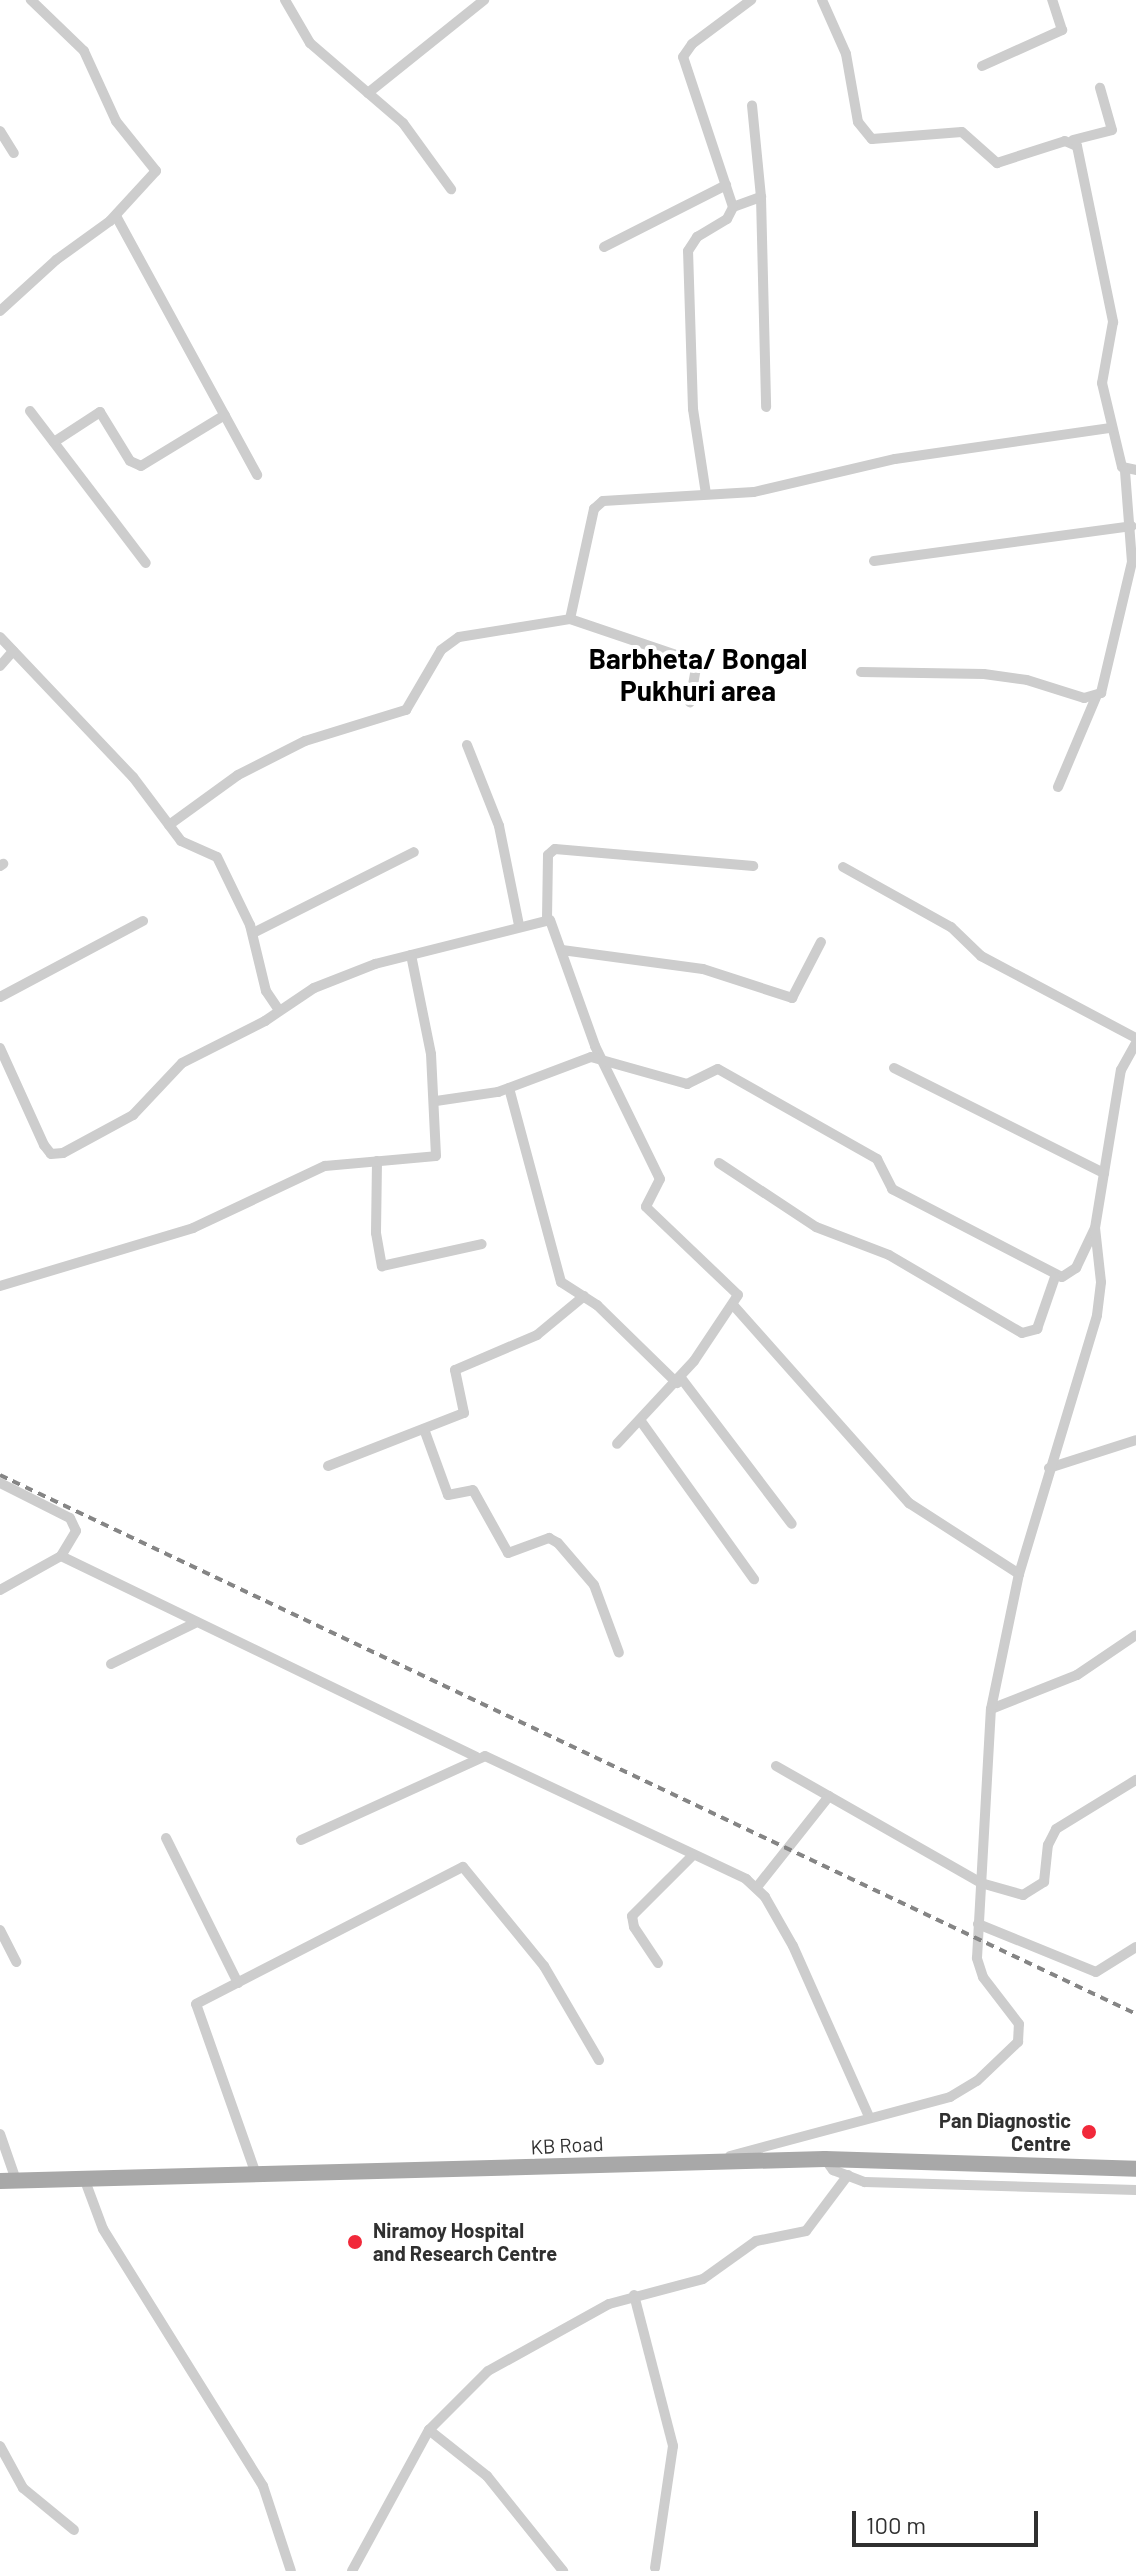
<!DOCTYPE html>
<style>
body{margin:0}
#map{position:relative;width:1136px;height:2571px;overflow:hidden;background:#fff;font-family:Barlow,sans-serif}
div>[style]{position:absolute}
.street>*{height:10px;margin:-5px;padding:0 5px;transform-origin:5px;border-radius:5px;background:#cdcdcd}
.primary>*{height:16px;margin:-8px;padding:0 8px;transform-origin:8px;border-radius:8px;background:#a8a8a8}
.rail>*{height:4px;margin-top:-2px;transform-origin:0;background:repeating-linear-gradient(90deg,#858585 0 8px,transparent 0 14px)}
.dots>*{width:22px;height:22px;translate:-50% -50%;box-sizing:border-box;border:4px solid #fff;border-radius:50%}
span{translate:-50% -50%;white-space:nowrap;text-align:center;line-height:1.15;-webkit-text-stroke:8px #fff;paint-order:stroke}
.poi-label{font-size:20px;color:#303030;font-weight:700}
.right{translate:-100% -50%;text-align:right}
.left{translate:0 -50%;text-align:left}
.street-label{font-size:20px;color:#303030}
.district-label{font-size:28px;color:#000;font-weight:700}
.scale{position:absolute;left:852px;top:2511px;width:186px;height:36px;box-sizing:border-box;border:4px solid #303030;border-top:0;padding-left:10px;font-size:24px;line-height:28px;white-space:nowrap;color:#303030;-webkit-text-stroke:6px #fff;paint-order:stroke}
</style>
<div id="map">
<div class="street">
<i style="left:285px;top:0;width:50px;rotate:59.8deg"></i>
<i style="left:310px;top:43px;width:123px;rotate:40.7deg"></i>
<i style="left:403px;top:123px;width:82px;rotate:54deg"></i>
<i style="left:822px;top:0;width:59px;rotate:66deg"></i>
<i style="left:846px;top:54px;width:69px;rotate:80deg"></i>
<i style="left:858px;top:122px;width:22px;rotate:51deg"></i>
<i style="left:872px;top:139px;width:90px;rotate:-4.4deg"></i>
<i style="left:962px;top:132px;width:47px;rotate:41.5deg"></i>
<i style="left:997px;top:163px;width:71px;rotate:-17.9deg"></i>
<i style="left:1065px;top:141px;width:13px;rotate:23deg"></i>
<i style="left:1077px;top:146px;width:180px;rotate:78.4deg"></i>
<i style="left:1113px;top:322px;width:62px;rotate:100.2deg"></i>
<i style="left:1102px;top:383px;width:86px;rotate:76.6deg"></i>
<i style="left:1122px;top:467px;width:14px;rotate:12deg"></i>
<i style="left:982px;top:66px;width:88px;rotate:-24.2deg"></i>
<i style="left:1062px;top:30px;width:32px;rotate:-108deg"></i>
<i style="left:368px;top:93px;width:149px;rotate:-38.7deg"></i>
<i style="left:0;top:131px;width:26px;rotate:58deg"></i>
<i style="left:1073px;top:140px;width:40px;rotate:-14.4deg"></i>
<i style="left:1112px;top:130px;width:44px;rotate:-105.9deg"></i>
<i style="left:761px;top:197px;width:210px;rotate:88.6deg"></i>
<i style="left:733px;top:207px;width:30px;rotate:-20deg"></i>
<i style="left:761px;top:197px;width:92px;rotate:-95.6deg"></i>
<i style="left:116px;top:216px;width:295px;rotate:61.4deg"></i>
<i style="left:604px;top:247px;width:137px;rotate:-26.9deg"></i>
<i style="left:0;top:311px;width:76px;rotate:-42.3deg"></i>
<i style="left:56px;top:260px;width:67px;rotate:-35.8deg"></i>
<i style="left:110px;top:221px;width:68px;rotate:-47.4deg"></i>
<i style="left:156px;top:171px;width:64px;rotate:-128.7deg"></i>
<i style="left:116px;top:121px;width:77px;rotate:-114.6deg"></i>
<i style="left:84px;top:51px;width:74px;rotate:-136.1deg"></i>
<i style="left:30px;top:411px;width:191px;rotate:52.7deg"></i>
<i style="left:54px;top:442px;width:55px;rotate:-33.1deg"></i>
<i style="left:100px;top:412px;width:57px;rotate:58.5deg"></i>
<i style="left:130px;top:461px;width:12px;rotate:24deg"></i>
<i style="left:141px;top:466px;width:98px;rotate:-31.3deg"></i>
<i style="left:706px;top:494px;width:86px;rotate:-98.7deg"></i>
<i style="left:693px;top:409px;width:158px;rotate:-91.8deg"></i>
<i style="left:688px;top:251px;width:17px;rotate:-57deg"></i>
<i style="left:697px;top:237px;width:35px;rotate:-31deg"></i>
<i style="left:727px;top:219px;width:13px;rotate:-63deg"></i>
<i style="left:733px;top:207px;width:158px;rotate:-108.4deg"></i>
<i style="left:683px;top:57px;width:16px;rotate:-55deg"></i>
<i style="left:692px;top:44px;width:74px;rotate:-36.7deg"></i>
<i style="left:874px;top:561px;width:260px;rotate:-7.7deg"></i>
<i style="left:570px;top:619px;width:134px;rotate:18.7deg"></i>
<i style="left:697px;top:662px;width:41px;rotate:99.9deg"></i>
<i style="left:0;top:637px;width:193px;rotate:46.5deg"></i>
<i style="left:133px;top:777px;width:80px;rotate:53.1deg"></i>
<i style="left:181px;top:841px;width:39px;rotate:24deg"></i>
<i style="left:217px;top:857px;width:76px;rotate:64.1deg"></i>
<i style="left:250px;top:925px;width:68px;rotate:76.4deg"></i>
<i style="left:266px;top:991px;width:23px;rotate:56deg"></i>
<i style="left:0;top:666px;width:20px;rotate:-49deg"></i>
<i style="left:861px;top:672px;width:123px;rotate:0.9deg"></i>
<i style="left:984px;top:674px;width:43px;rotate:7.9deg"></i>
<i style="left:1027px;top:680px;width:60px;rotate:17.5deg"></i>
<i style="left:1084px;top:698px;width:18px;rotate:-16deg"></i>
<i style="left:1101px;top:693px;width:135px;rotate:-76.7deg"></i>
<i style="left:1132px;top:562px;width:92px;rotate:-94.4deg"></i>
<i style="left:467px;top:745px;width:87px;rotate:68.4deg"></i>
<i style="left:499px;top:826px;width:101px;rotate:78.6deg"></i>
<i style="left:1058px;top:787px;width:98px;rotate:-67.1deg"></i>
<i style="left:169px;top:825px;width:85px;rotate:-35.9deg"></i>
<i style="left:238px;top:775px;width:75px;rotate:-26.9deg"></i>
<i style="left:305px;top:741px;width:106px;rotate:-17.1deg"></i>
<i style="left:406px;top:710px;width:69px;rotate:-59.7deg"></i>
<i style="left:441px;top:650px;width:22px;rotate:-36deg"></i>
<i style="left:459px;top:637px;width:112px;rotate:-9.2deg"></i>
<i style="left:570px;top:619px;width:113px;rotate:-77.7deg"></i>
<i style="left:594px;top:509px;width:12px;rotate:-42deg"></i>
<i style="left:603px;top:501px;width:151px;rotate:-3.4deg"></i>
<i style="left:754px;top:492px;width:145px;rotate:-13.2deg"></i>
<i style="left:895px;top:459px;width:218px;rotate:-8.2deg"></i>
<i style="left:0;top:866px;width:4px;rotate:-34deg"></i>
<i style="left:843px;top:867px;width:124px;rotate:29.1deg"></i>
<i style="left:951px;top:927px;width:42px;rotate:44deg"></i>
<i style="left:981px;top:956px;width:175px;rotate:27.9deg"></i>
<i style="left:547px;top:919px;width:64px;rotate:-89.1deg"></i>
<i style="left:548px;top:855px;width:9px;rotate:-41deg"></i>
<i style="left:555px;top:849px;width:199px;rotate:4.9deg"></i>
<i style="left:253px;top:933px;width:180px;rotate:-26.7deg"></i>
<i style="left:562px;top:950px;width:142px;rotate:7.7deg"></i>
<i style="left:703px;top:969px;width:94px;rotate:18deg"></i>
<i style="left:792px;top:998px;width:63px;rotate:-62.6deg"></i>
<i style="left:0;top:997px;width:162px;rotate:-28deg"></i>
<i style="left:0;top:1048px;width:107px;rotate:65.6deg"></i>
<i style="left:44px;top:1145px;width:11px;rotate:52deg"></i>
<i style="left:51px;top:1154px;width:12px;rotate:-5deg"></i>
<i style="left:63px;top:1153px;width:80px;rotate:-28.5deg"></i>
<i style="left:133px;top:1115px;width:71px;rotate:-46.7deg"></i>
<i style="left:182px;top:1063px;width:93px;rotate:-26.8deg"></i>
<i style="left:265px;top:1021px;width:59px;rotate:-34deg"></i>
<i style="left:314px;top:988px;width:66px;rotate:-21.5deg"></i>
<i style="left:375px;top:964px;width:180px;rotate:-14.1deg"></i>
<i style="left:550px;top:920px;width:134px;rotate:70.3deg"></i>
<i style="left:595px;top:1046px;width:148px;rotate:64deg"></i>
<i style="left:660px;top:1179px;width:31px;rotate:117deg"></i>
<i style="left:646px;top:1207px;width:127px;rotate:43.7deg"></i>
<i style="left:738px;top:1295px;width:79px;rotate:123.7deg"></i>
<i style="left:694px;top:1361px;width:113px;rotate:132.9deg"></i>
<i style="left:894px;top:1068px;width:235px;rotate:26.6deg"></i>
<i style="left:509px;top:1088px;width:201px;rotate:75deg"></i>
<i style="left:561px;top:1282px;width:43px;rotate:32.6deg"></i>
<i style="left:597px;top:1305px;width:112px;rotate:44.3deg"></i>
<i style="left:436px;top:1101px;width:63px;rotate:-8.3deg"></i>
<i style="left:498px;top:1092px;width:99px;rotate:-20.6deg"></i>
<i style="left:591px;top:1057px;width:100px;rotate:15.7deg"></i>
<i style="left:687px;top:1084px;width:34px;rotate:-26deg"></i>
<i style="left:718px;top:1069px;width:183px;rotate:29.5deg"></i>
<i style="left:877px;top:1159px;width:34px;rotate:63deg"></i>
<i style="left:892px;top:1189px;width:191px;rotate:27.4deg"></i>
<i style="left:1062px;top:1277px;width:17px;rotate:-33deg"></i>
<i style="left:1076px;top:1268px;width:44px;rotate:-64.6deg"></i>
<i style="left:1095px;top:1228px;width:160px;rotate:-80.7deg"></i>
<i style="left:1121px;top:1070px;width:31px;rotate:-61deg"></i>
<i style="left:377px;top:1161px;width:72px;rotate:90.8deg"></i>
<i style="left:376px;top:1233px;width:34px;rotate:80deg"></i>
<i style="left:382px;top:1266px;width:102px;rotate:-12.4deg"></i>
<i style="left:719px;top:1163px;width:116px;rotate:33.4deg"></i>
<i style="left:816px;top:1227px;width:78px;rotate:21deg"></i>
<i style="left:889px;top:1255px;width:154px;rotate:30.4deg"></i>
<i style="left:1022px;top:1333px;width:16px;rotate:-15deg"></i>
<i style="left:1037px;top:1329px;width:55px;rotate:-70.9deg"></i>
<i style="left:0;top:1286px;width:202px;rotate:-16.7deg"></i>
<i style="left:193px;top:1228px;width:146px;rotate:-25.2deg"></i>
<i style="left:325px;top:1166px;width:111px;rotate:-5.1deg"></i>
<i style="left:436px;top:1156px;width:102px;rotate:-92.8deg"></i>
<i style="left:431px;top:1054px;width:101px;rotate:-101.4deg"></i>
<i style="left:734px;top:1306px;width:264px;rotate:48.4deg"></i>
<i style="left:909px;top:1503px;width:131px;rotate:32.8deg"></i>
<i style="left:681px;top:1378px;width:183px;rotate:52.8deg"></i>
<i style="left:640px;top:1420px;width:196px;rotate:54.4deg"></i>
<i style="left:424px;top:1429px;width:70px;rotate:70deg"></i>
<i style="left:448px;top:1495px;width:25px;rotate:-11deg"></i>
<i style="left:473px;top:1490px;width:72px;rotate:60.9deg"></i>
<i style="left:508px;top:1553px;width:44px;rotate:-20.1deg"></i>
<i style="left:549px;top:1538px;width:10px;rotate:29deg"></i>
<i style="left:558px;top:1543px;width:55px;rotate:49.4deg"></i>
<i style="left:594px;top:1585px;width:72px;rotate:69.8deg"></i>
<i style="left:328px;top:1466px;width:146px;rotate:-21.3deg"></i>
<i style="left:464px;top:1413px;width:44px;rotate:-101.8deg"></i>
<i style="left:455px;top:1370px;width:89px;rotate:-23.1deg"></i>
<i style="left:537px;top:1335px;width:61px;rotate:-39.7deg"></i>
<i style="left:1049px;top:1468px;width:91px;rotate:-17.8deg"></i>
<i style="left:0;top:1483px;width:78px;rotate:26.6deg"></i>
<i style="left:70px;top:1518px;width:14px;rotate:65deg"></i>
<i style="left:76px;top:1531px;width:29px;rotate:121deg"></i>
<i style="left:61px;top:1556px;width:70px;rotate:150.9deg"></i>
<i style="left:61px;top:1556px;width:461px;rotate:25.8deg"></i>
<i style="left:111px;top:1664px;width:93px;rotate:-26deg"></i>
<i style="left:991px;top:1709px;width:92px;rotate:-21.6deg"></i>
<i style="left:1077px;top:1675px;width:71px;rotate:-34.1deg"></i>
<i style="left:776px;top:1766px;width:236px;rotate:29.7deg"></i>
<i style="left:981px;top:1883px;width:44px;rotate:15.9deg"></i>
<i style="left:1023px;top:1895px;width:25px;rotate:-32deg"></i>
<i style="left:1044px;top:1882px;width:37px;rotate:-84deg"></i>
<i style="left:1048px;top:1845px;width:18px;rotate:-63deg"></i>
<i style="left:1056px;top:1829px;width:94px;rotate:-31.5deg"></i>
<i style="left:166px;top:1838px;width:162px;rotate:63.6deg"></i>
<i style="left:301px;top:1840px;width:202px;rotate:-24.5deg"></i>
<i style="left:485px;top:1756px;width:289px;rotate:25.2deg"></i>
<i style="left:746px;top:1879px;width:26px;rotate:43deg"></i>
<i style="left:765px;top:1897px;width:56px;rotate:60.3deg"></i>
<i style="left:793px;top:1946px;width:187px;rotate:66deg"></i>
<i style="left:757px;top:1887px;width:116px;rotate:-51.6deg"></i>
<i style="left:978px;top:1924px;width:127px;rotate:22.1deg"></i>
<i style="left:1096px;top:1972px;width:47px;rotate:-32deg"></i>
<i style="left:0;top:1930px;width:36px;rotate:63deg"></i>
<i style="left:658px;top:1963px;width:43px;rotate:-123.7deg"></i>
<i style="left:634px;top:1927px;width:11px;rotate:-100deg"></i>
<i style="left:632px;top:1916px;width:86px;rotate:-45deg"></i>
<i style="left:0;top:2134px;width:49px;rotate:70.8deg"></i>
<i style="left:730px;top:2156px;width:228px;rotate:-15deg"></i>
<i style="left:950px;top:2097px;width:31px;rotate:-31deg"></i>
<i style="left:977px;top:2081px;width:57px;rotate:-43.6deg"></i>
<i style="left:1018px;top:2042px;width:18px;rotate:-87deg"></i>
<i style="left:1019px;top:2024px;width:59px;rotate:-127.5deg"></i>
<i style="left:983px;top:1977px;width:20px;rotate:-108deg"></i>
<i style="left:977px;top:1958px;width:249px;rotate:-86.8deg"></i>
<i style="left:991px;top:1709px;width:138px;rotate:-78.3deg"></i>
<i style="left:1019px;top:1574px;width:270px;rotate:-73.2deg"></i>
<i style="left:1097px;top:1315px;width:33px;rotate:-83deg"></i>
<i style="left:1101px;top:1282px;width:54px;rotate:-96.3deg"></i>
<i style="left:825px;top:2159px;width:14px;rotate:54deg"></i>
<i style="left:833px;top:2170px;width:34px;rotate:21deg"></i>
<i style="left:865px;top:2182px;width:271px;rotate:1.7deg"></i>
<i style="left:257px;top:2177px;width:183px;rotate:-109.4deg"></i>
<i style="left:196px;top:2004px;width:300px;rotate:-27.2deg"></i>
<i style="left:463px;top:1867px;width:128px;rotate:50.7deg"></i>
<i style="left:544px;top:1966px;width:109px;rotate:59.7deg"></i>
<i style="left:84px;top:2178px;width:54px;rotate:69.6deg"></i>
<i style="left:103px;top:2229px;width:303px;rotate:58.1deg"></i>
<i style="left:263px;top:2486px;width:89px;rotate:71.8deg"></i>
<i style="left:634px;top:2295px;width:156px;rotate:75.5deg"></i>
<i style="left:673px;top:2446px;width:123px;rotate:98.4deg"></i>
<i style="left:429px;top:2430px;width:74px;rotate:38.4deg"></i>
<i style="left:487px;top:2476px;width:122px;rotate:51.3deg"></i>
<i style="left:0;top:2446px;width:48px;rotate:61.3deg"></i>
<i style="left:23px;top:2488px;width:66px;rotate:39.5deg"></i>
<i style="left:352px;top:2571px;width:161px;rotate:-61.4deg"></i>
<i style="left:429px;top:2430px;width:83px;rotate:-45deg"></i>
<i style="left:488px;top:2371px;width:138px;rotate:-29deg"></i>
<i style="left:609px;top:2304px;width:97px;rotate:-14.9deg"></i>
<i style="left:703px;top:2279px;width:65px;rotate:-35.6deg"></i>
<i style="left:756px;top:2241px;width:51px;rotate:-11.3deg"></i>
<i style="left:806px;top:2231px;width:70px;rotate:-53.1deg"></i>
</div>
<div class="primary">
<i style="left:0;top:2181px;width:825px;rotate:-1.53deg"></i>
<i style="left:825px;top:2159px;width:311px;rotate:1.8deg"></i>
</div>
<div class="rail">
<i style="left:0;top:1475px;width:1257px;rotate:25.38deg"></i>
</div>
<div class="dots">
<i style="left:1089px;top:2132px;background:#f1293a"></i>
<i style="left:355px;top:2242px;background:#f1293a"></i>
</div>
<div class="poi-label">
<span class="right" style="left:1071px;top:2132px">Pan Diagnostic<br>Centre</span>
<span class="left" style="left:373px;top:2242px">Niramoy Hospital<br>and Research Centre</span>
</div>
<div class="street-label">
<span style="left:567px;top:2145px;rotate:-3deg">KB Road</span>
</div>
<div class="district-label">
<span style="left:698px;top:674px">Barbheta/ Bongal<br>Pukhuri area</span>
</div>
<div class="scale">100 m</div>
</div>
